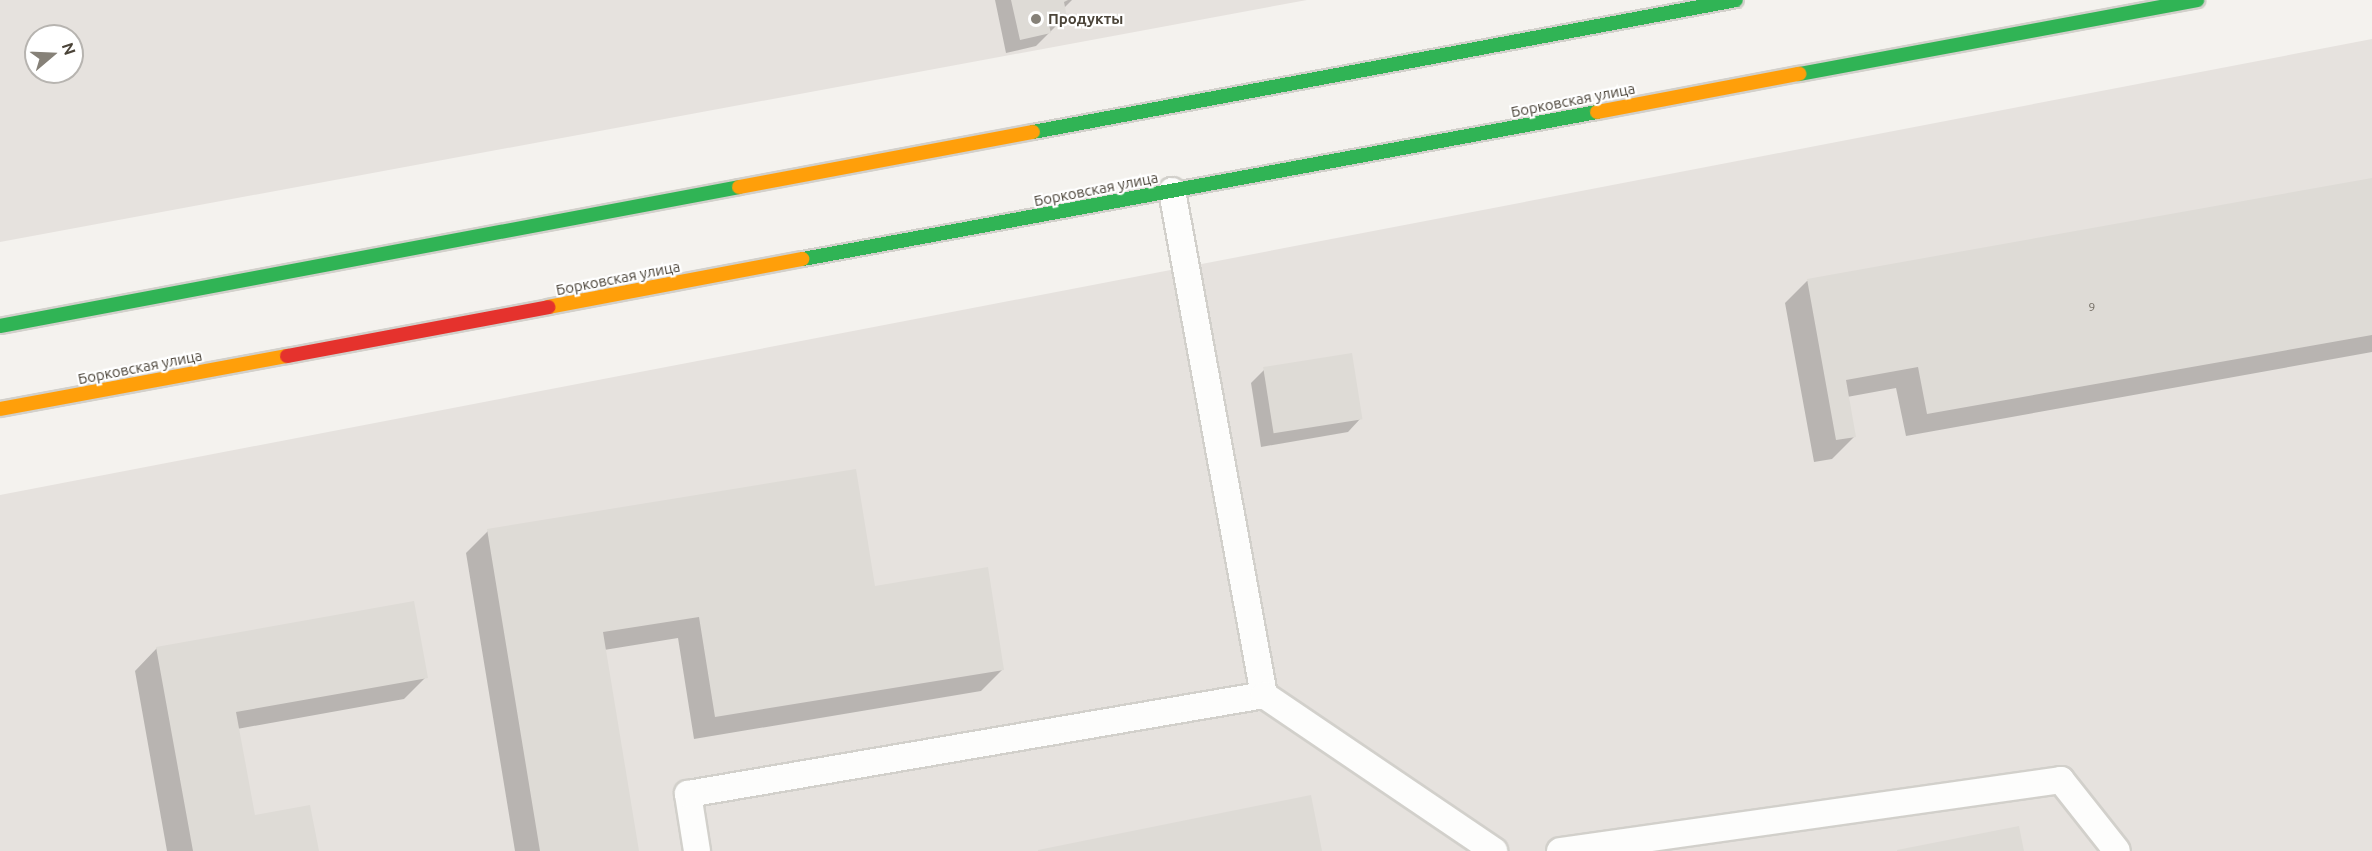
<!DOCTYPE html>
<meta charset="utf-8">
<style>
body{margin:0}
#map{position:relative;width:2372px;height:851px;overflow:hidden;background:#f4f2ee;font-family:Ubuntu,sans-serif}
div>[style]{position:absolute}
.industrial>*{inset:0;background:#e6e2de}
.shadow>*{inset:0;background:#0003}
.building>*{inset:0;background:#dedbd6;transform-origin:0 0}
.roads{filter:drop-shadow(2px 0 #d2d0cb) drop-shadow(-2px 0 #d2d0cb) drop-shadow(0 2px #d2d0cb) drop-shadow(0 -2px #d2d0cb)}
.lane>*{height:26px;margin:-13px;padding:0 13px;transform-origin:13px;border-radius:13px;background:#fdfdfc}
.fast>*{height:14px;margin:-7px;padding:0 7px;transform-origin:7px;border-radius:7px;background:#30b455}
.slow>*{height:14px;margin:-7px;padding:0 7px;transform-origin:7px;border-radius:7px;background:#ff9f0a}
.jam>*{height:14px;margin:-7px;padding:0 7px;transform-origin:7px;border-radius:7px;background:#e5322d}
.dots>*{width:16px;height:16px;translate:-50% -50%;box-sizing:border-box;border:3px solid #fff;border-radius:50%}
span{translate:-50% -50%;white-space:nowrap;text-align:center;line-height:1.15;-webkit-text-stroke:4.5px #fff;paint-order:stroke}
.number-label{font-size:12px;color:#706a61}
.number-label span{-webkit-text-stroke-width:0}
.poi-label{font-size:15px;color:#4b4439;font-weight:700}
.left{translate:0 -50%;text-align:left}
.street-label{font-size:15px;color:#4b4439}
.north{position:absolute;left:24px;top:24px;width:60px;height:60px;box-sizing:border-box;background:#fff;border:2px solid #b7b4b0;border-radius:50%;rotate:71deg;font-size:16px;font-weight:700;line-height:24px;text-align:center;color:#4b4439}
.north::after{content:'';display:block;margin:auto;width:21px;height:27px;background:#868178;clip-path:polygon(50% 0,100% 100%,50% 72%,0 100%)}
</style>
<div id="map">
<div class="industrial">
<i style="clip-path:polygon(evenodd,0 0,1307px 0,0 242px,0 0,36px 36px,72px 36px,72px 72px,36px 72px,36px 36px)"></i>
<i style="clip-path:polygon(2372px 39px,2372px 851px,0 851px,0 495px)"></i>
</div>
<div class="shadow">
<i style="clip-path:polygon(995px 0,1072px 0,1064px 8px,1066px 16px,1036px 46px,1006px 53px)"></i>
<i style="clip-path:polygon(2372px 180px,2372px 352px,1906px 436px,1896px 388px,1847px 397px,1854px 437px,1832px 459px,1814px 462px,1785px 303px,1807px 281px)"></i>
<i style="clip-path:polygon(1264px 370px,1361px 418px,1348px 432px,1261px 447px,1251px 383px)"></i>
<i style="clip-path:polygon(488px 531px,874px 588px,1003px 669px,981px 691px,694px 739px,678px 638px,604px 650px,638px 851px,515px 851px,466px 553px)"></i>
<i style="clip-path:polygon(157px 648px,426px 677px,404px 699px,237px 729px,253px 817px,317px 851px,167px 851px,135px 671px)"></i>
</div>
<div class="building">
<i style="clip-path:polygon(1011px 0,1068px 0,1064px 2px,1067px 17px,1048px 21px,1051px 33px,1020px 40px)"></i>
<i style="clip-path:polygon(2372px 178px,2372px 335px,1927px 414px,1918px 367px,1846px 380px,1856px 437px,1836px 440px,1807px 279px)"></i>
<i style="left:1352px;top:353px;width:67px;height:90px;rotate:81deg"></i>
<i style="clip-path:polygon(856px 469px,875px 586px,988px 567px,1004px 670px,715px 717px,699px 617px,603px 632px,639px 851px,540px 851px,487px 529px)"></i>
<i style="clip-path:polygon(414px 601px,428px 678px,236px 712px,255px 815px,310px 805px,319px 851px,193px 851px,156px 647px)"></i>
<i style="clip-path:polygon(1311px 795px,1322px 851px,1038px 851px,1038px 850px)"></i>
<i style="clip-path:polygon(2019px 826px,2024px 851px,1897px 851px,1897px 850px)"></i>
</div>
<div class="roads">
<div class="lane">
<i style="left:1172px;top:191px;width:512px;rotate:79.66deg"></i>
<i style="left:697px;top:851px;width:58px;rotate:-99deg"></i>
<i style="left:688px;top:794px;width:584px;rotate:-9.75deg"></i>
<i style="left:1264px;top:695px;width:278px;rotate:34.1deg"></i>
<i style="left:1560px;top:851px;width:506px;rotate:-8.07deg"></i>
<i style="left:2061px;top:780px;width:90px;rotate:51.7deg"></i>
</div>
<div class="fast">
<i style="left:1799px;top:74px;width:405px;rotate:-10.5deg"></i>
<i style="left:1033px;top:132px;width:715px;rotate:-10.63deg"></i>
<i style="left:803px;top:259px;width:807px;rotate:-10.49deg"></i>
<i style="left:0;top:326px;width:752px;rotate:-10.65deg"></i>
</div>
<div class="slow">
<i style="left:1597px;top:112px;width:206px;rotate:-10.7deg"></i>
<i style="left:739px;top:187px;width:299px;rotate:-10.6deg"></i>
<i style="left:548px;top:307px;width:259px;rotate:-10.7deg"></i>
<i style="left:0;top:409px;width:292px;rotate:-10.5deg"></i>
</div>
<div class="jam">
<i style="left:287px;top:356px;width:266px;rotate:-10.6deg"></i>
</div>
</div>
<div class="dots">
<i style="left:1036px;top:19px;background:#868178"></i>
</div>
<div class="number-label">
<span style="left:2092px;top:307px">9</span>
</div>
<div class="poi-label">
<span class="left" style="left:1048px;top:19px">Продукты</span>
</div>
<div class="street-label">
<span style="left:1573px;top:100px;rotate:-11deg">Борковская улица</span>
<span style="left:1096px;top:189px;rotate:-11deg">Борковская улица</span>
<span style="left:618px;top:278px;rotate:-11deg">Борковская улица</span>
<span style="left:140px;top:367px;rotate:-11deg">Борковская улица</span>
</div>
<div class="north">N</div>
</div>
